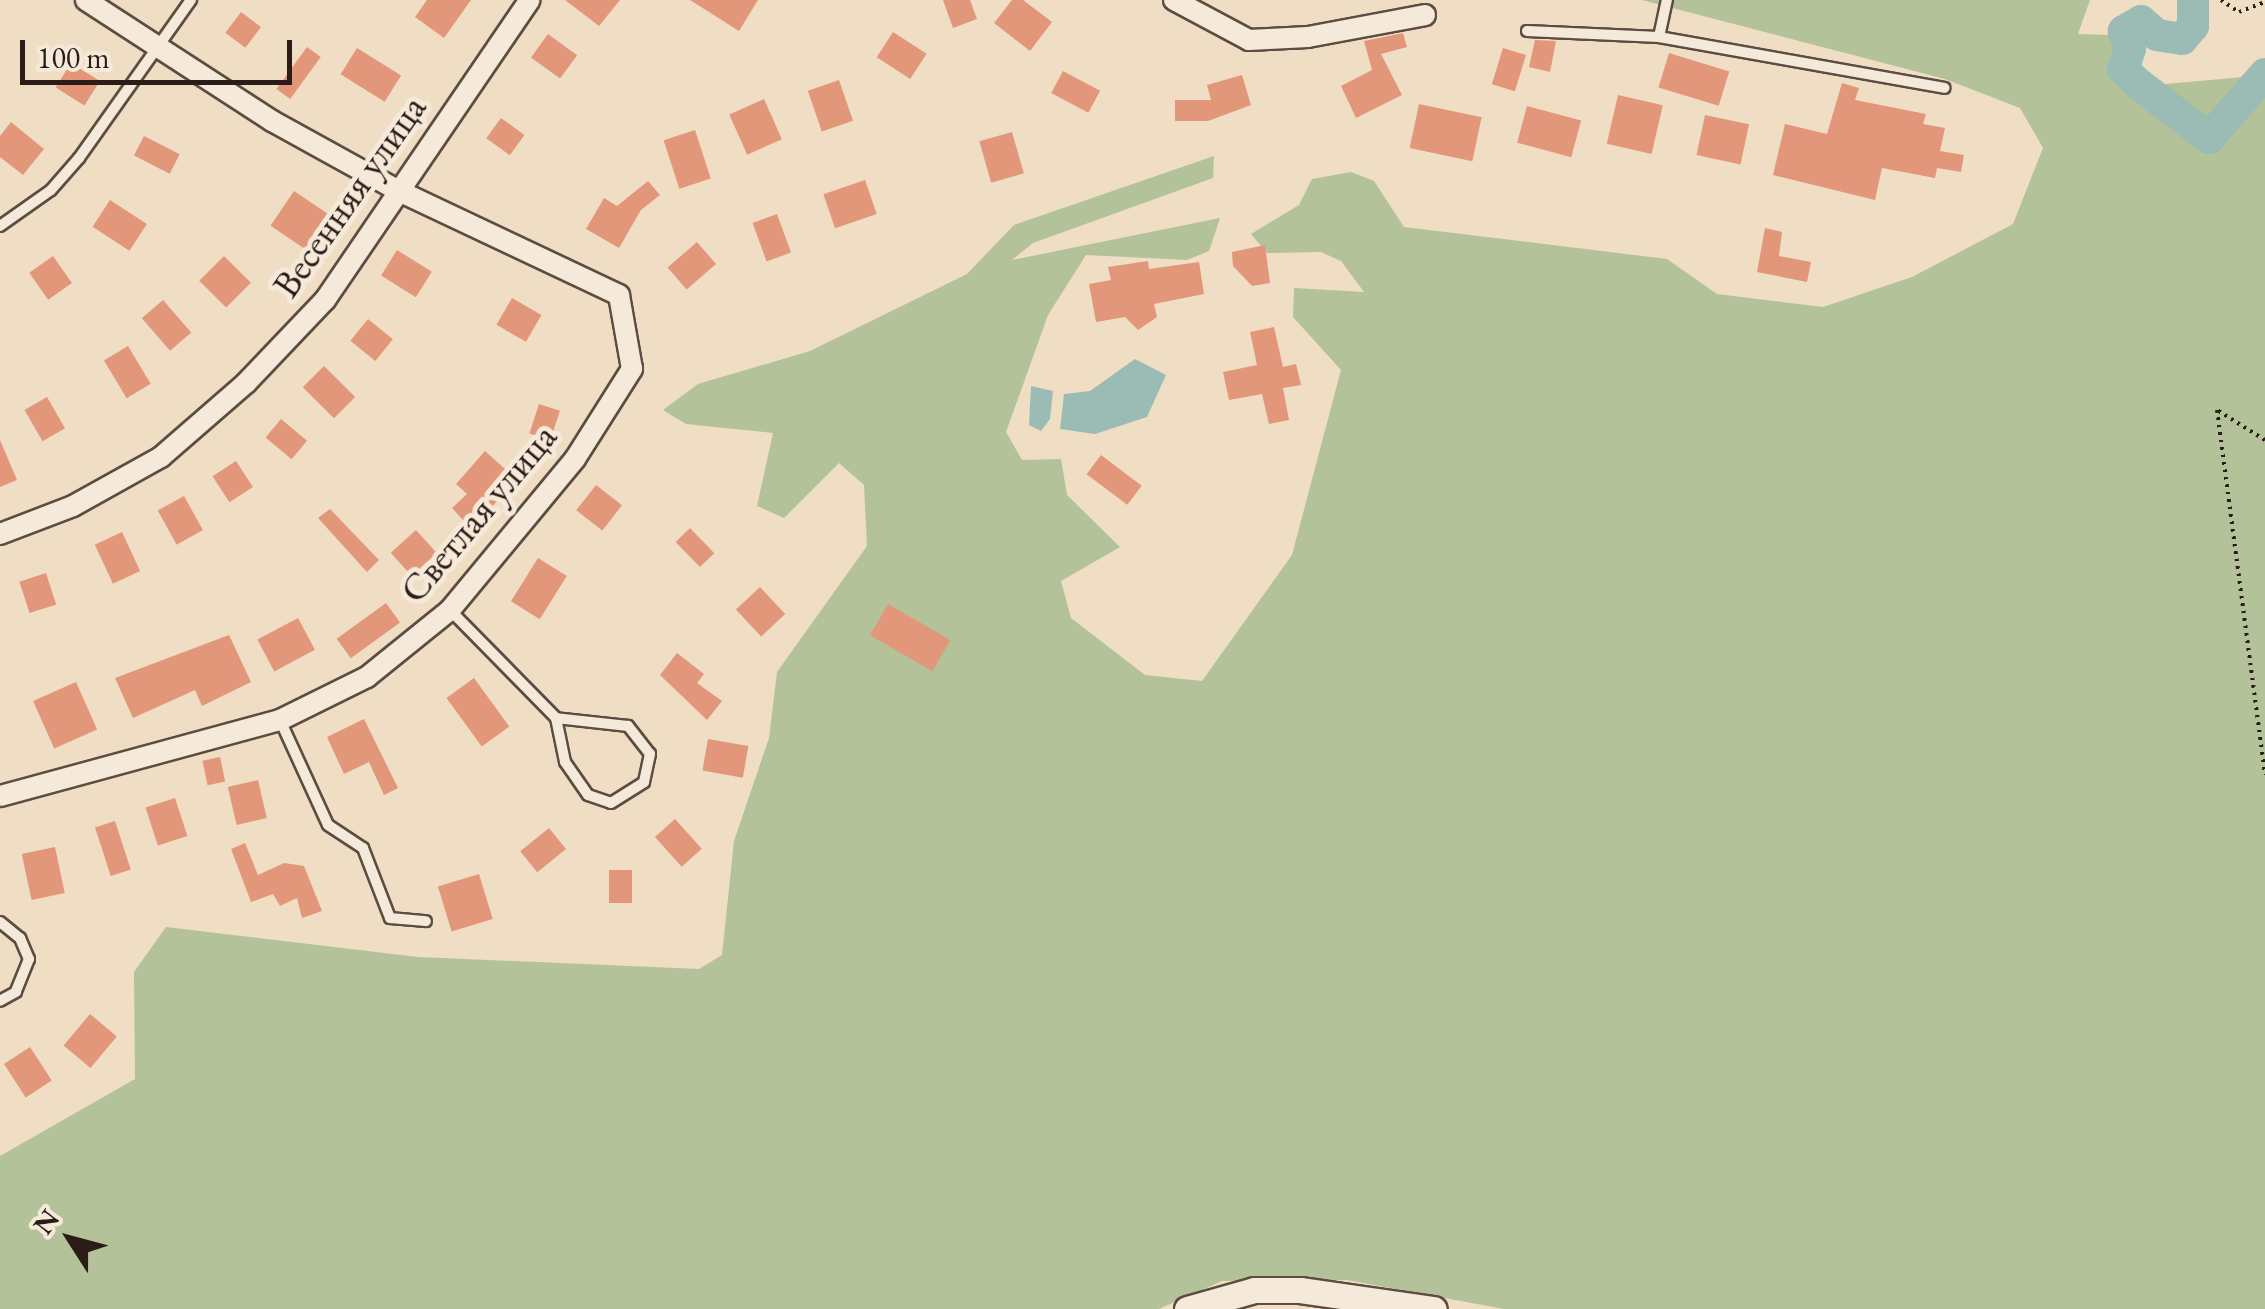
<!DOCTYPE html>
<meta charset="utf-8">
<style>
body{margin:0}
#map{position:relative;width:2265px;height:1309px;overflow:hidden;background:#efddc4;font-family:"EB Garamond",serif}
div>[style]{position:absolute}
.green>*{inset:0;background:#b3c299}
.water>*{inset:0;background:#9abcb4}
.river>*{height:32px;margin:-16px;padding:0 16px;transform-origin:16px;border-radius:16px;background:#9abcb4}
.building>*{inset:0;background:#e3977a;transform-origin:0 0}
.path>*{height:4px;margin-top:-2px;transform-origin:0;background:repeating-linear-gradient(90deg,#2b1c17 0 2.5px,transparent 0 7.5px)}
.roads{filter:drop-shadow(2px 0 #5c4c42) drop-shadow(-2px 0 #5c4c42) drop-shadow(0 2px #5c4c42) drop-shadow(0 -2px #5c4c42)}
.service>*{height:10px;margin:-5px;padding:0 5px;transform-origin:5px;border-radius:5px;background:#f5e9d9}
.minor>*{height:20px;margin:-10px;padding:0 10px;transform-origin:10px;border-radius:10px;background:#f5e9d9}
.tertiary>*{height:25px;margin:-12.5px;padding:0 12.5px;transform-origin:12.5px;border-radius:12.5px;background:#f5e9d9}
span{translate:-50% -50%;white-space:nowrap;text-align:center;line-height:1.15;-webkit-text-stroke:10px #f5e9d9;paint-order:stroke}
.street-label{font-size:38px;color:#2b1c17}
.north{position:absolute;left:20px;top:1189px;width:100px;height:100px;-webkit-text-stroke:8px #f5e9d9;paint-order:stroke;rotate:306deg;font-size:28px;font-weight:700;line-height:40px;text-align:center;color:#2b1c17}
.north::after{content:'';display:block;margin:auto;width:35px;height:45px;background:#2b1c17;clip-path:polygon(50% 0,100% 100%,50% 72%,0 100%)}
.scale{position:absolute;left:20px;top:40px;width:272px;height:45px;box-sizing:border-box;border:5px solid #2b1c17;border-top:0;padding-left:12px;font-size:30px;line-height:35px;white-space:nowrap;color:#2b1c17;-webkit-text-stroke:8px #f5e9d9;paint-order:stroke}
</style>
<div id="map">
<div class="green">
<i style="clip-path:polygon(1642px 0,2090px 0,2078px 34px,2110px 35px,2133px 87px,2265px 75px,2265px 1309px,1504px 1309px,1347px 1280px,1222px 1281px,1159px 1309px,0 1309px,0 1156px,135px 1079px,134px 972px,166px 927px,418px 957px,699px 969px,722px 955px,734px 841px,769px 738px,777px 672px,867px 546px,864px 485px,839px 463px,784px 518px,757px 506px,773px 433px,686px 424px,663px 410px,698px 384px,810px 351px,967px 274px,1014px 225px,1214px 156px,1213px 178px,1033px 243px,1012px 260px,1220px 218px,1209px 251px,1187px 260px,1086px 255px,1048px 315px,1006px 432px,1022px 460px,1061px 459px,1067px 495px,1120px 547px,1061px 581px,1071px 618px,1145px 675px,1202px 681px,1292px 555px,1341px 370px,1293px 317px,1294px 288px,1364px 292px,1341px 261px,1321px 252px,1267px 253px,1251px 234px,1299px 205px,1312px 179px,1351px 172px,1374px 181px,1404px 227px,1667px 259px,1717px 294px,1823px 307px,1912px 277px,2013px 224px,2043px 148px,2020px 108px,1945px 79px)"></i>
</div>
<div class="water">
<i style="clip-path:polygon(1135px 359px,1166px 375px,1147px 417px,1095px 434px,1060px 429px,1064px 394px,1090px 391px)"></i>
<i style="clip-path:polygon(1031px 386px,1053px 391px,1050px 419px,1041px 431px,1029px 425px)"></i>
</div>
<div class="river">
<i style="left:2193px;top:0;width:26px;rotate:90deg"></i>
<i style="left:2193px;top:26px;width:17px;rotate:130deg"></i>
<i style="left:2182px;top:39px;width:25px;rotate:-171deg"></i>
<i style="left:2157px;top:35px;width:21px;rotate:-139deg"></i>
<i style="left:2141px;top:21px;width:20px;rotate:150deg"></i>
<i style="left:2124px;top:31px;width:19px;rotate:72deg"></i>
<i style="left:2130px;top:49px;width:21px;rotate:109deg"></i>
<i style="left:2123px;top:69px;width:18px;rotate:45deg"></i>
<i style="left:2136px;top:82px;width:92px;rotate:37.5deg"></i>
<i style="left:2209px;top:138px;width:85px;rotate:-48.8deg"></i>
</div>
<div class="building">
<i style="clip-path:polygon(427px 0,471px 0,444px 38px,415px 17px)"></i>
<i style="clip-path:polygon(565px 0,620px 0,599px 26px)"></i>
<i style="clip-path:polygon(690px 0,758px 0,739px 31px)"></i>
<i style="clip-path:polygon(943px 0,970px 0,977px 19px,953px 28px)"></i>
<i style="clip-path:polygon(1012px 0,1023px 0,1052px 22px,1030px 51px,994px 23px)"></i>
<i style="left:241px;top:12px;width:25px;height:26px;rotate:37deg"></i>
<i style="left:893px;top:32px;width:40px;height:30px;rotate:33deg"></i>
<i style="clip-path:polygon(1403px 33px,1407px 47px,1381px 54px,1402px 95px,1356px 118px,1341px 86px,1372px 70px,1364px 41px)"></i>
<i style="left:548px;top:34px;width:36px;height:29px;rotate:36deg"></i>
<i style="clip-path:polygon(1535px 40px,1556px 41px,1550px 72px,1529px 67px)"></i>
<i style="left:307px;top:47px;width:17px;height:52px;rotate:36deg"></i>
<i style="left:357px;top:48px;width:52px;height:31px;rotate:32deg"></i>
<i style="left:1503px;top:48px;width:24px;height:38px;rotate:17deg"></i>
<i style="left:1669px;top:53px;width:63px;height:36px;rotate:17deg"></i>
<i style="left:71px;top:63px;width:34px;height:29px;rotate:32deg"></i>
<i style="left:1063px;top:71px;width:42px;height:25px;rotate:28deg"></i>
<i style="clip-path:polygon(1242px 75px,1251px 105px,1208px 121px,1175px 121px,1175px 100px,1211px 100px,1207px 85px)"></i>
<i style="left:839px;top:80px;width:43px;height:33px;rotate:71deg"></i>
<i style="clip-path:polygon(1842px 83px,1859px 88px,1855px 100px,1926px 114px,1923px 124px,1945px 128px,1940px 151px,1964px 155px,1961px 172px,1937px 168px,1935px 178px,1882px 168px,1875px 200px,1773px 175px,1785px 124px,1827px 134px)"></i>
<i style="left:1618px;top:95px;width:46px;height:50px;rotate:13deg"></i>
<i style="left:764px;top:99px;width:44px;height:38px;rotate:66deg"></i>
<i style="left:1419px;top:104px;width:64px;height:45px;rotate:12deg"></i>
<i style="left:1527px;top:106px;width:56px;height:38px;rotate:15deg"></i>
<i style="left:1705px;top:115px;width:45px;height:41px;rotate:12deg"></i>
<i style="left:501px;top:118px;width:29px;height:25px;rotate:36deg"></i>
<i style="clip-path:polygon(11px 122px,44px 149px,23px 175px,0 157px,0 136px)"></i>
<i style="left:695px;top:130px;width:51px;height:33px;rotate:72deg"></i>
<i style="left:1012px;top:132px;width:43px;height:34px;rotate:74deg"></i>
<i style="left:144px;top:136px;width:40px;height:22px;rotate:27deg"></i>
<i style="left:865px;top:180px;width:36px;height:44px;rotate:71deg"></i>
<i style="clip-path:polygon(648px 181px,660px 195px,641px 210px,619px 248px,586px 229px,604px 198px,617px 206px)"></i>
<i style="left:294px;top:191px;width:42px;height:42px;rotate:34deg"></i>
<i style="left:110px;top:200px;width:44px;height:32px;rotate:33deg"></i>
<i style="left:777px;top:214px;width:41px;height:26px;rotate:70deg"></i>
<i style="clip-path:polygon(1765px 228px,1782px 232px,1779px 256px,1811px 262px,1807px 282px,1757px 272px)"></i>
<i style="left:697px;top:242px;width:29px;height:39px;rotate:49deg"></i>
<i style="clip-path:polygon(1265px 245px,1270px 283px,1252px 286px,1233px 266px,1232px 252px)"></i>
<i style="left:397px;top:250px;width:41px;height:30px;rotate:32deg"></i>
<i style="left:53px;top:256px;width:33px;height:29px;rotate:55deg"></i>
<i style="left:224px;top:256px;width:38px;height:35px;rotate:45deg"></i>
<i style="clip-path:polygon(1148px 261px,1149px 269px,1199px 262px,1204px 294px,1154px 304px,1157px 317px,1138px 330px,1125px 317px,1096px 322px,1089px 284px,1111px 280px,1108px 267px)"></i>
<i style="left:512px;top:298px;width:34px;height:31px;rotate:30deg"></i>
<i style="left:163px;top:300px;width:43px;height:28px;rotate:49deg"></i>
<i style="left:368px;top:319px;width:32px;height:28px;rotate:39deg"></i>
<i style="clip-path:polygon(1274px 327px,1283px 367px,1296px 364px,1301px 385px,1283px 388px,1289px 420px,1269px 424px,1262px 394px,1229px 400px,1223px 372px,1257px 365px,1250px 332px)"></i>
<i style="left:128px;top:346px;width:44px;height:28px;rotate:59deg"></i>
<i style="left:324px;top:366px;width:44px;height:30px;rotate:45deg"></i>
<i style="left:47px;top:397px;width:36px;height:26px;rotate:60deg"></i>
<i style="left:539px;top:404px;width:22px;height:31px;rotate:18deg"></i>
<i style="left:281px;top:419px;width:34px;height:24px;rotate:40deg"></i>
<i style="clip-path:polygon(0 440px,17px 480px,0 487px)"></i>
<i style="clip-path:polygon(485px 451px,516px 479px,472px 530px,452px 508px,467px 494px,456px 484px)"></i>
<i style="left:1101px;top:455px;width:51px;height:24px;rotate:37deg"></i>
<i style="left:236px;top:461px;width:31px;height:28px;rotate:57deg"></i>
<i style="left:596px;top:485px;width:33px;height:32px;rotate:38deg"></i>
<i style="left:184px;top:496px;width:39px;height:30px;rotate:61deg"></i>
<i style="clip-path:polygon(330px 509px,379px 560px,367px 572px,318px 518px)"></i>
<i style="left:690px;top:528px;width:35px;height:20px;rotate:46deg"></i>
<i style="left:416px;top:530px;width:31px;height:34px;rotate:48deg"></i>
<i style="left:122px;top:532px;width:43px;height:30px;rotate:65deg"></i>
<i style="left:538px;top:558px;width:34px;height:51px;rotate:32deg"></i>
<i style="left:46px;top:573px;width:33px;height:28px;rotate:72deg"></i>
<i style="left:760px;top:587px;width:37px;height:33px;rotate:47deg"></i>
<i style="left:386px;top:603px;width:24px;height:61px;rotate:54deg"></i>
<i style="left:888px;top:604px;width:72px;height:36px;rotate:30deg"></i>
<i style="left:298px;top:618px;width:36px;height:46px;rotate:62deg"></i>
<i style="clip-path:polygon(229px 635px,251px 682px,202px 706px,195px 690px,133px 718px,115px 678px)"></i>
<i style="clip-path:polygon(677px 653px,704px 674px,697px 683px,722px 701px,707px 720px,660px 675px)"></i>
<i style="left:474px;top:678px;width:60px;height:34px;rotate:54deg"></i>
<i style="left:76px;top:682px;width:52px;height:47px;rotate:66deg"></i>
<i style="clip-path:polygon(364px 719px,398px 788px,384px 795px,369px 762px,344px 774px,327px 737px)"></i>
<i style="left:708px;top:739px;width:41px;height:32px;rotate:10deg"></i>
<i style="left:220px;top:757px;width:25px;height:18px;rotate:78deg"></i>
<i style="left:258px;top:780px;width:39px;height:31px;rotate:77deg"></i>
<i style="left:175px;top:798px;width:40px;height:31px;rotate:72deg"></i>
<i style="left:675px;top:819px;width:40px;height:27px;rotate:48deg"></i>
<i style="left:115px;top:821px;width:51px;height:21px;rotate:72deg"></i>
<i style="left:549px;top:828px;width:27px;height:37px;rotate:51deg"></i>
<i style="clip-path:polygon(245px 843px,258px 875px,284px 863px,304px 866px,322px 911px,302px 918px,297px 898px,280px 906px,273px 894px,251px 902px,231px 849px)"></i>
<i style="left:55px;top:847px;width:47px;height:34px;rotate:78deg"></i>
<i style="left:609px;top:870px;width:23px;height:33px"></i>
<i style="left:479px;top:874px;width:47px;height:43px;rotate:73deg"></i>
<i style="left:90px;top:1014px;width:35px;height:41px;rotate:40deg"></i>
<i style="left:30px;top:1047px;width:40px;height:31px;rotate:57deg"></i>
</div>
<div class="path">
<i style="left:2221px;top:0;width:22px;rotate:34deg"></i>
<i style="left:2239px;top:12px;width:28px;rotate:-21deg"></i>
<i style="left:2265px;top:440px;width:57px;rotate:-148deg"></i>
<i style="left:2217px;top:410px;width:368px;rotate:82.5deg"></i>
</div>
<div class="roads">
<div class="service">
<i style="left:1527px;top:31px;width:132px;rotate:2.6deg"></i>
<i style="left:1659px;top:37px;width:290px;rotate:10.1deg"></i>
<i style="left:1659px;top:37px;width:38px;rotate:-78deg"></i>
<i style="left:0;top:226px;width:62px;rotate:-35.2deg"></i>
<i style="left:51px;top:190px;width:43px;rotate:-48.8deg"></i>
<i style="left:79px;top:158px;width:194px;rotate:-54.7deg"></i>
<i style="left:450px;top:610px;width:151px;rotate:45.5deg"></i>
<i style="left:556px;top:718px;width:45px;rotate:78.4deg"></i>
<i style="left:565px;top:762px;width:40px;rotate:55.1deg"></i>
<i style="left:588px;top:795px;width:24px;rotate:19deg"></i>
<i style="left:611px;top:803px;width:39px;rotate:-32deg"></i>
<i style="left:644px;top:782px;width:29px;rotate:-78deg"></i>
<i style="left:650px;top:754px;width:36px;rotate:-128deg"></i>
<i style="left:628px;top:726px;width:72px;rotate:-173.7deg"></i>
<i style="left:280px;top:720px;width:115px;rotate:65.4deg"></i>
<i style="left:328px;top:825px;width:42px;rotate:33.3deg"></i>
<i style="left:363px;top:848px;width:75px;rotate:68.9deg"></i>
<i style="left:390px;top:918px;width:36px;rotate:5deg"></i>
<i style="left:0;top:922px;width:26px;rotate:39deg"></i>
<i style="left:20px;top:938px;width:23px;rotate:67deg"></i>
<i style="left:29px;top:959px;width:35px;rotate:112deg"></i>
<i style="left:16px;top:992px;width:18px;rotate:151deg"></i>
</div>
<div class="minor">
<i style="left:1174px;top:0;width:85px;rotate:28.1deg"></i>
<i style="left:1249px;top:40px;width:59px;rotate:-2.9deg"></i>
<i style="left:1308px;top:37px;width:119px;rotate:-10.6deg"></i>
<i style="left:0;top:534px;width:78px;rotate:-21deg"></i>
<i style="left:73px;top:506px;width:101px;rotate:-29.1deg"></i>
<i style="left:161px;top:457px;width:113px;rotate:-41deg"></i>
<i style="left:246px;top:383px;width:115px;rotate:-46.4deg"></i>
<i style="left:325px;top:300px;width:363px;rotate:-55.7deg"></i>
<i style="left:0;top:796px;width:290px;rotate:-15.2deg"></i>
<i style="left:280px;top:720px;width:97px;rotate:-26.3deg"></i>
<i style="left:367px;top:677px;width:107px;rotate:-38.9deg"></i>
<i style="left:450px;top:610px;width:196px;rotate:-50.4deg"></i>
<i style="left:575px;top:459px;width:107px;rotate:-57.7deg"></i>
<i style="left:632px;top:369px;width:75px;rotate:-100deg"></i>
<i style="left:619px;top:295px;width:246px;rotate:-154.7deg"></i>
<i style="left:397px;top:190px;width:143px;rotate:-151.1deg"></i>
<i style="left:272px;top:121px;width:222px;rotate:-147deg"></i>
</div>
<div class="tertiary">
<i style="left:1187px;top:1309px;width:70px;rotate:-15.8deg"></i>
<i style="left:1254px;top:1290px;width:46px"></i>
<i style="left:1300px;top:1290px;width:135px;rotate:8.1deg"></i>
</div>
</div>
<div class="street-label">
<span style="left:349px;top:196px;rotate:-55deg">Весенняя улица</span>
<span style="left:478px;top:513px;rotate:-50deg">Светлая улица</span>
</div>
<div class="north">N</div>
<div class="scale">100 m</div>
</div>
